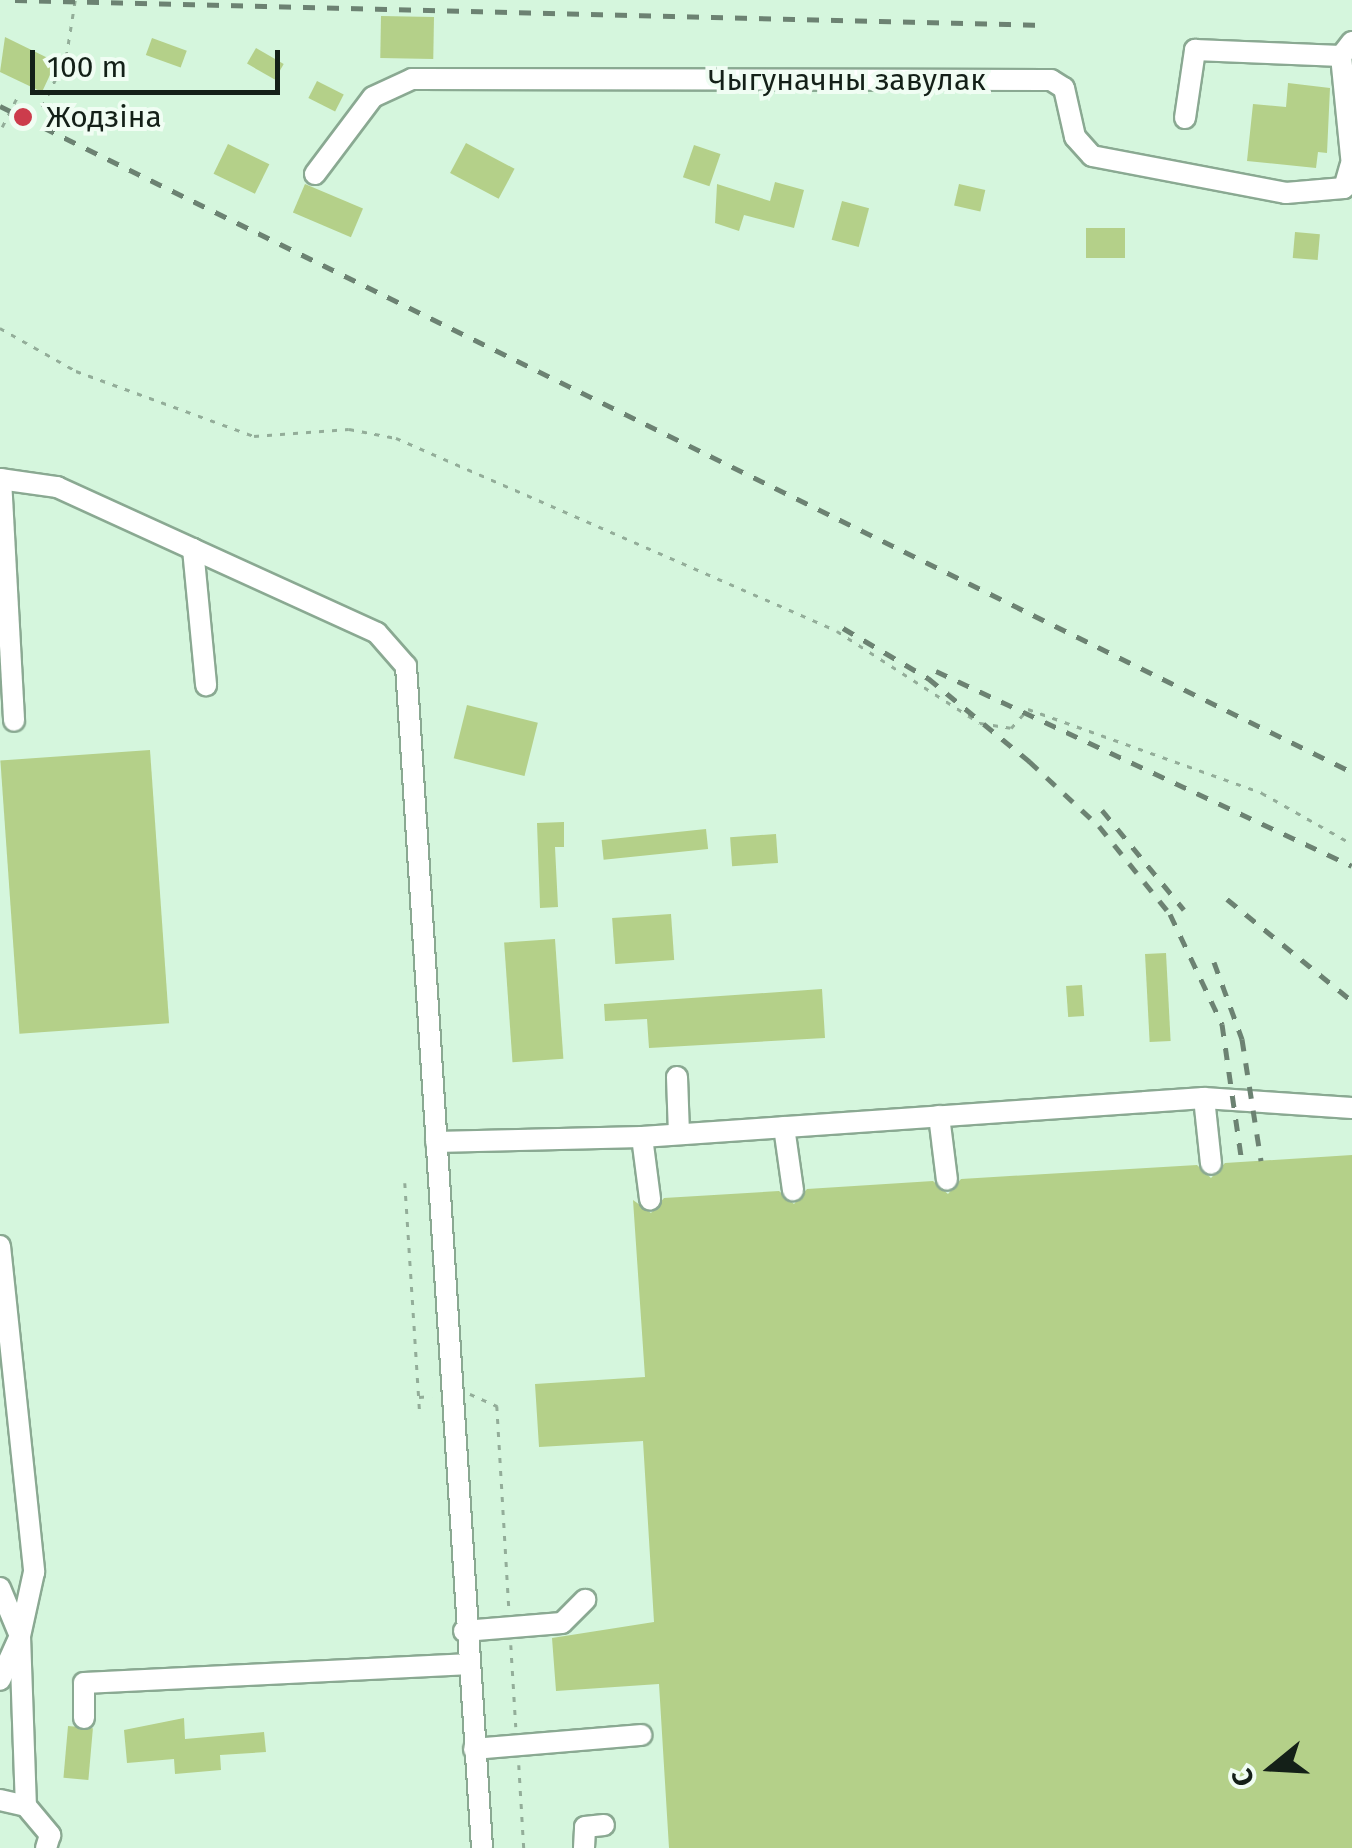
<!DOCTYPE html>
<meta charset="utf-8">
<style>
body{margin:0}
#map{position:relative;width:1352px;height:1848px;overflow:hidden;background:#d5f6dd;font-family:"Fira Sans",sans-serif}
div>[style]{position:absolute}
.building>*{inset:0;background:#b4d089;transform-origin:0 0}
.path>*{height:2.5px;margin-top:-1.25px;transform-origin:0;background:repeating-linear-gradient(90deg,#93ad99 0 5px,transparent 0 13px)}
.roads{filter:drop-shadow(2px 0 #8aa992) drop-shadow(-2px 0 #8aa992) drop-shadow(0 2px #8aa992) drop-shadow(0 -2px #8aa992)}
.minor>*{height:20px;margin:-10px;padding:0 10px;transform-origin:10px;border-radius:10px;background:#fff}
.rail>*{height:5px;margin-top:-2.5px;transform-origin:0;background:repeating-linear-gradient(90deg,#6c8272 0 12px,transparent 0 24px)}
.dots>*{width:28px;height:28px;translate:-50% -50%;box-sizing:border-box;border:5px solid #f0fdf3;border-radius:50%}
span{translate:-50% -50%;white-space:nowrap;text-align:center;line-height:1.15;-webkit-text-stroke:8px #f0fdf3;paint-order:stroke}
.street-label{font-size:30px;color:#142018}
.poi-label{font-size:30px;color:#142018}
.left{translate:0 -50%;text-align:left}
.north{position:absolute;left:1222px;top:1718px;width:100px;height:100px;-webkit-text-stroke:8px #f0fdf3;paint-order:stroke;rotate:252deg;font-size:28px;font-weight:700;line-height:40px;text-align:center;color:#142018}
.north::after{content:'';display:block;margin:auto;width:35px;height:45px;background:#142018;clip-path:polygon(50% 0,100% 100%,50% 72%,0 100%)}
.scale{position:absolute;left:30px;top:50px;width:250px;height:45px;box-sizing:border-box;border:5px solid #142018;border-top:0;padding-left:12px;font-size:30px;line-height:35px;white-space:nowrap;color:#142018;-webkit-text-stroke:8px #f0fdf3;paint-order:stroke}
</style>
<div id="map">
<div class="building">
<i style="left:381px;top:16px;width:53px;height:42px;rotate:1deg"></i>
<i style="clip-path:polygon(5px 37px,56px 62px,42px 92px,0 72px)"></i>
<i style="left:152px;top:38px;width:37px;height:18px;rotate:20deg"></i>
<i style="left:256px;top:48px;width:32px;height:18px;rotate:30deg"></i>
<i style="left:317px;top:81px;width:30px;height:19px;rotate:27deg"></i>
<i style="clip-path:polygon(1288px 83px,1330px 88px,1327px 153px,1318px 152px,1316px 168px,1247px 161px,1253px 104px,1286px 107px)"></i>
<i style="left:466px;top:143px;width:55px;height:34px;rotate:28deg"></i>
<i style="left:228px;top:144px;width:46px;height:33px;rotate:26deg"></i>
<i style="left:694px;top:145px;width:28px;height:34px;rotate:19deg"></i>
<i style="clip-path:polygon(775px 182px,804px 190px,794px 228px,744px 215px,739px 231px,715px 223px,717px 184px,770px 201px)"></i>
<i style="left:305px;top:184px;width:63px;height:31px;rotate:23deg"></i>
<i style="left:959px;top:184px;width:27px;height:22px;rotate:13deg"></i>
<i style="left:842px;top:201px;width:28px;height:40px;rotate:15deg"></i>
<i style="left:1086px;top:228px;width:39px;height:30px"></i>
<i style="left:1295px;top:232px;width:25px;height:26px;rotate:5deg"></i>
<i style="left:467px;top:705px;width:73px;height:55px;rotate:14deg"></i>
<i style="left:150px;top:750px;width:274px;height:150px;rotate:86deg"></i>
<i style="clip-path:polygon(564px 822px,564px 847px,555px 847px,558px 907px,540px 908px,537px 823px)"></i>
<i style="left:706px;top:829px;width:20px;height:105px;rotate:84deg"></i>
<i style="left:776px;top:834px;width:29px;height:46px;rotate:86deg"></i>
<i style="left:671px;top:914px;width:46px;height:59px;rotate:86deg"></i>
<i style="left:555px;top:939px;width:120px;height:51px;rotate:86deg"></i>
<i style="left:1166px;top:953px;width:88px;height:21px;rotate:87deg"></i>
<i style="left:1082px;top:985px;width:31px;height:16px;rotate:86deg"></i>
<i style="clip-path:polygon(822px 989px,825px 1038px,649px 1048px,647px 1019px,605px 1021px,604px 1004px)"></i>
<i style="clip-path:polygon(1352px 1155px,1352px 1848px,669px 1848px,659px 1684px,556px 1691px,552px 1638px,654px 1622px,643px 1441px,539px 1447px,535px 1384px,645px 1377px,633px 1200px,651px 1213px,664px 1198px,779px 1191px,794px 1204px,807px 1189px,933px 1181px,948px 1194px,961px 1179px,1197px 1165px,1211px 1178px,1225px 1163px)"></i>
<i style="clip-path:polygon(184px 1718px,185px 1739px,264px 1732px,266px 1752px,220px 1755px,221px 1770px,175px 1774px,174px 1759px,127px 1763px,124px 1730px)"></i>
<i style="left:68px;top:1726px;width:25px;height:52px;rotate:5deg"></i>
</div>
<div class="path">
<i style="left:42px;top:107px;width:55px;rotate:-64.4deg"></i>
<i style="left:66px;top:57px;width:58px;rotate:-81deg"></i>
<i style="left:2px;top:127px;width:35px;rotate:-63deg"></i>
<i style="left:0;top:328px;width:87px;rotate:29.5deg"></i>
<i style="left:76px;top:371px;width:189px;rotate:20.1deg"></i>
<i style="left:254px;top:436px;width:95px;rotate:-4.2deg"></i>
<i style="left:349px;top:429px;width:48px;rotate:10.8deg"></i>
<i style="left:396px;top:438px;width:481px;rotate:23.6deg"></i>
<i style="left:837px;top:631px;width:170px;rotate:32.8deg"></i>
<i style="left:980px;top:723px;width:31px;rotate:9deg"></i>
<i style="left:1011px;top:728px;width:25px;rotate:-48deg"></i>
<i style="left:1028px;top:709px;width:249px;rotate:19.7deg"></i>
<i style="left:1262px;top:793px;width:103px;rotate:29.5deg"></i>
<i style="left:405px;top:1183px;width:233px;rotate:86.3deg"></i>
<i style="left:470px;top:1394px;width:30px;rotate:24deg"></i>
<i style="left:497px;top:1406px;width:201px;rotate:86.6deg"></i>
<i style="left:419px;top:1397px;width:13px;rotate:-4deg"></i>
<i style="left:511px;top:1645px;width:82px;rotate:86.5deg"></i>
<i style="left:519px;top:1765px;width:83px;rotate:86.6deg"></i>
</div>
<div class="roads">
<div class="minor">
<i style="left:1352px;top:42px;width:18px;rotate:128deg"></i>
<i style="left:1341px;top:56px;width:112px;rotate:84.3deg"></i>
<i style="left:1185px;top:118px;width:69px;rotate:-81.6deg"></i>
<i style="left:1195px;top:50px;width:146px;rotate:2.4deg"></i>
<i style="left:315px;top:174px;width:96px;rotate:-53deg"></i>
<i style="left:373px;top:97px;width:43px;rotate:-24.8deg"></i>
<i style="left:412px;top:79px;width:639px;rotate:0.09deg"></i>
<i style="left:1051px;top:80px;width:15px;rotate:32deg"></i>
<i style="left:1064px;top:88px;width:50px;rotate:77.3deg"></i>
<i style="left:1075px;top:137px;width:25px;rotate:48deg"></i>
<i style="left:1092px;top:156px;width:197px;rotate:10.8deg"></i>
<i style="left:1286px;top:193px;width:58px;rotate:-4.9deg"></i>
<i style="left:1344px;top:188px;width:22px;rotate:-74deg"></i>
<i style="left:0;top:479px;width:58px;rotate:8deg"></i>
<i style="left:57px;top:487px;width:149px;rotate:24.5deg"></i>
<i style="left:193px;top:549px;width:202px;rotate:24.5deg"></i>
<i style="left:377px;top:633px;width:44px;rotate:48.7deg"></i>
<i style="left:406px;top:666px;width:1184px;rotate:86.32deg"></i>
<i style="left:1px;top:479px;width:242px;rotate:86.9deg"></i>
<i style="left:193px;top:549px;width:137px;rotate:84.5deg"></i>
<i style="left:677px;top:1077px;width:56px;rotate:88deg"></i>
<i style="left:1204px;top:1098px;width:66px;rotate:83.9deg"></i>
<i style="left:939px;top:1116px;width:64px;rotate:82.9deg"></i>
<i style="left:784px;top:1127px;width:64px;rotate:81.9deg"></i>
<i style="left:642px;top:1137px;width:63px;rotate:82.6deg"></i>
<i style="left:436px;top:1142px;width:206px;rotate:-1.4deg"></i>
<i style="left:642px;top:1137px;width:563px;rotate:-3.97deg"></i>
<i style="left:1204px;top:1098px;width:148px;rotate:3.9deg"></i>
<i style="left:0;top:1246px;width:328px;rotate:84deg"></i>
<i style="left:34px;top:1572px;width:66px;rotate:102.3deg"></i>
<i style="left:20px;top:1636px;width:170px;rotate:88deg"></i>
<i style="left:0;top:1588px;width:52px;rotate:67.4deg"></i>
<i style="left:20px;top:1636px;width:48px;rotate:114.4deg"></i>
<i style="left:464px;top:1631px;width:98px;rotate:-4.7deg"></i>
<i style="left:562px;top:1623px;width:33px;rotate:-45deg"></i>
<i style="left:84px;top:1718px;width:35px;rotate:-90deg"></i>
<i style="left:84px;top:1683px;width:382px;rotate:-2.8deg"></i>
<i style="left:474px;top:1749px;width:168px;rotate:-4.8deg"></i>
<i style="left:0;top:1800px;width:27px;rotate:13deg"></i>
<i style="left:26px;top:1806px;width:38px;rotate:50deg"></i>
<i style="left:50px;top:1835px;width:14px;rotate:107deg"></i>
<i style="left:584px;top:1848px;width:21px;rotate:-87deg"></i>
<i style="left:585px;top:1827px;width:19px;rotate:-6deg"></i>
</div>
</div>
<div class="rail">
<i style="left:15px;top:0;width:1028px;rotate:1.39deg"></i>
<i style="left:0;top:106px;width:1507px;rotate:26.23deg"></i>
<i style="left:843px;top:628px;width:99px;rotate:30.5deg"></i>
<i style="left:928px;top:678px;width:131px;rotate:39.4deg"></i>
<i style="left:1029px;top:761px;width:96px;rotate:42.9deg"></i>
<i style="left:1099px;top:826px;width:113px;rotate:51.1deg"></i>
<i style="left:1170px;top:914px;width:122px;rotate:64.7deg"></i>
<i style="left:1222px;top:1024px;width:139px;rotate:81.8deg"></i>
<i style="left:936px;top:671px;width:459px;rotate:25.1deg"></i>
<i style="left:1102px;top:810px;width:129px;rotate:50.6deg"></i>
<i style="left:1227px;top:899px;width:161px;rotate:39.2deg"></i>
<i style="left:1214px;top:962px;width:82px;rotate:70deg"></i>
<i style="left:1242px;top:1039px;width:123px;rotate:81.1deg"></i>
</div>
<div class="dots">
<i style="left:23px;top:117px;background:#cc3c4c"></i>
</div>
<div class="street-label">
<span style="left:847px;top:80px">Чыгуначны завулак</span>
</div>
<div class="poi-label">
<span class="left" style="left:46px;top:117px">Жодзіна</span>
</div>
<div class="north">С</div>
<div class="scale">100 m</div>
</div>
